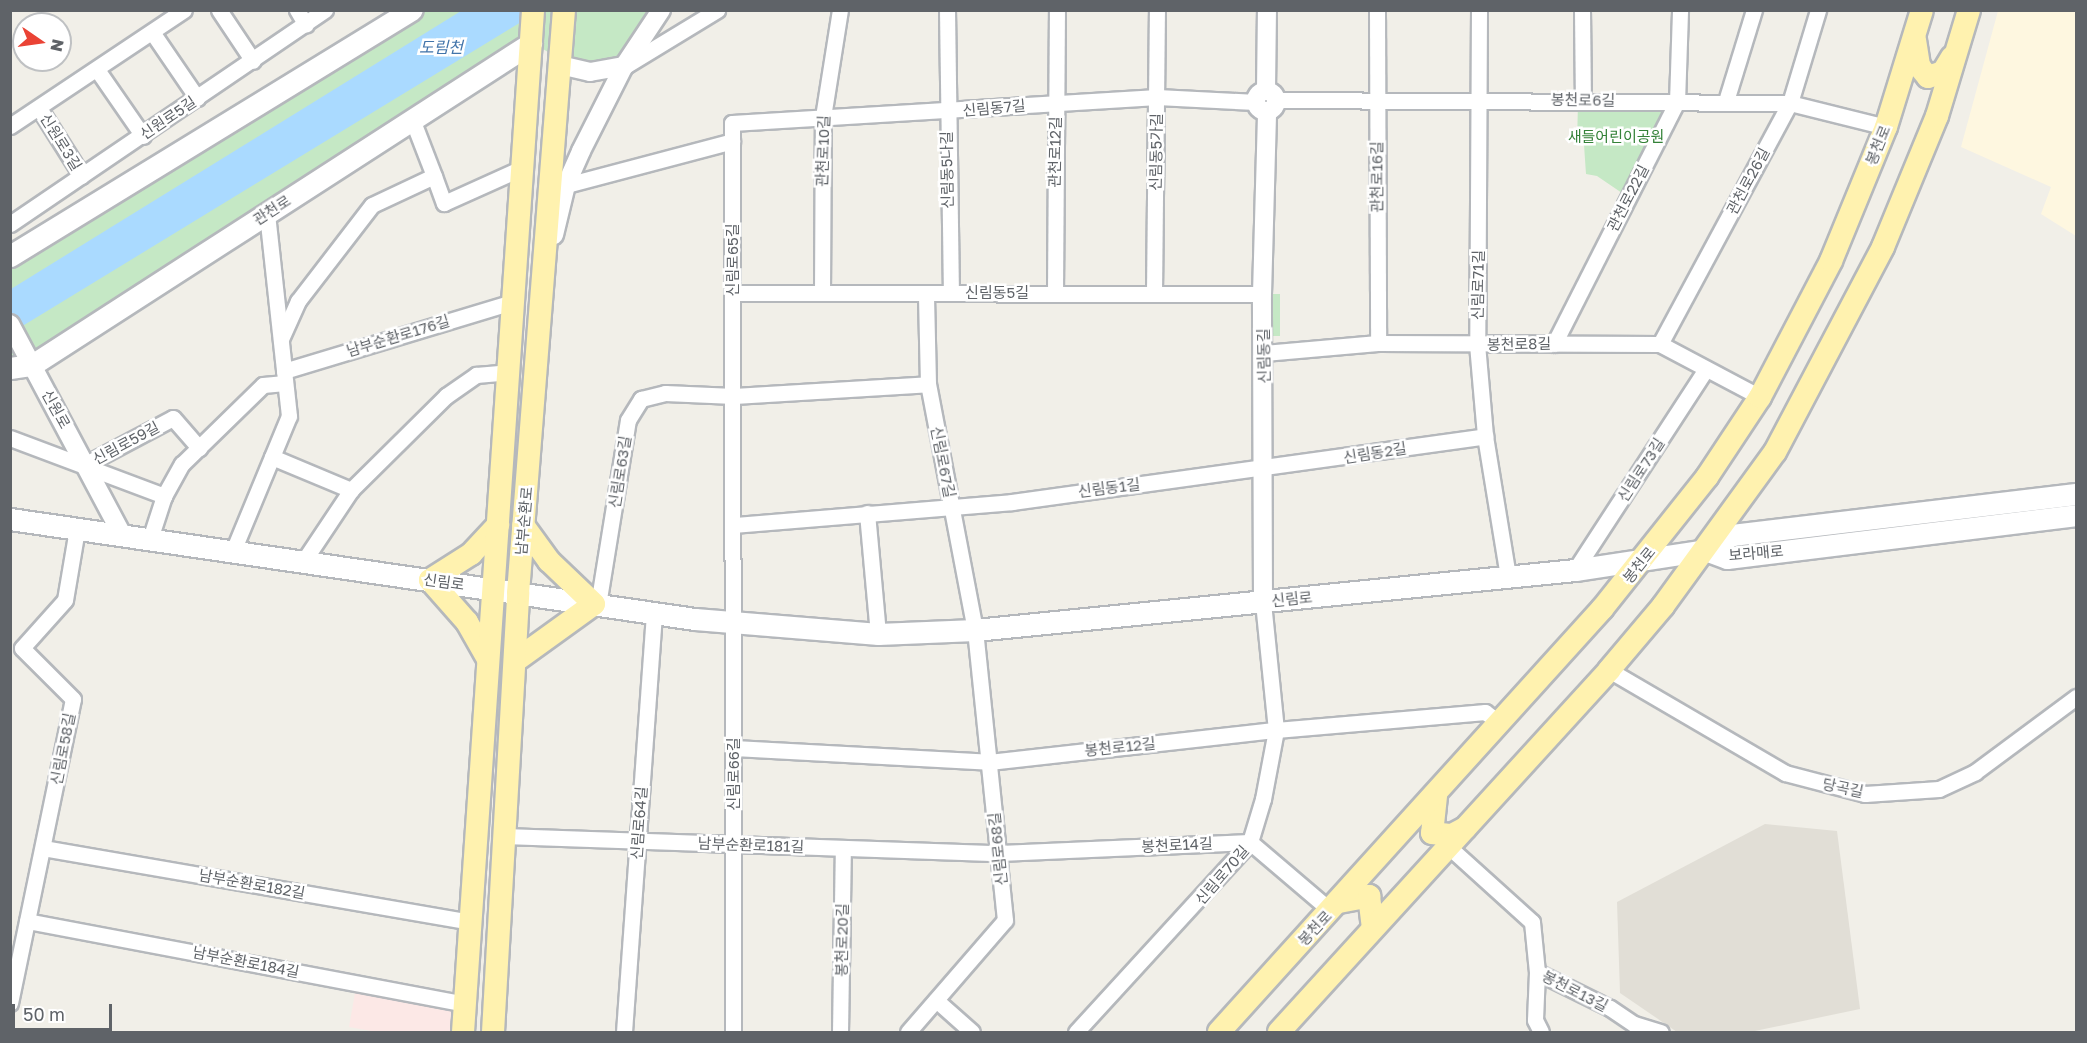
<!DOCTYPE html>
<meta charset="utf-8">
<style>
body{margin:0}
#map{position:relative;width:2087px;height:1043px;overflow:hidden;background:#f1efe8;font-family:"Golos Text","Noto Sans KR",sans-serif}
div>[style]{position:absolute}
.commercial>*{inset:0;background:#fef7e0}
.education>*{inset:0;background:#e1ded6}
.medical>*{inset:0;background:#fce8e6}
.green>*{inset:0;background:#c5e8c5;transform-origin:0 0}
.water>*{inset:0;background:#aadaff}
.roads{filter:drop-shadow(2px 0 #b5b8bc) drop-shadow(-2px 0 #b5b8bc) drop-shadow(0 2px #b5b8bc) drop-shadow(0 -2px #b5b8bc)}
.minor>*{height:15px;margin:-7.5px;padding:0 7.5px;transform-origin:7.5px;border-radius:7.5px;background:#fff}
.tertiary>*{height:18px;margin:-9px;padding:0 9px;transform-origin:9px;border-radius:9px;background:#fff}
.tertiary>.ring{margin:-9px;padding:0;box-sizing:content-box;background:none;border:18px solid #fff;border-radius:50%}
.secondary>*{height:21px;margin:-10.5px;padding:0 10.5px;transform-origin:10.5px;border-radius:10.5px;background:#fff}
.primary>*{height:22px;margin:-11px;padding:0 11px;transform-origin:11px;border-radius:11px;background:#fff2af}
span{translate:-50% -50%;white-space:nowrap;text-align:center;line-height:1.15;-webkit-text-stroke:5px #fff;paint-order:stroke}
.street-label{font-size:15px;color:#5f6368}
.park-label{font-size:15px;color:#348238}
.water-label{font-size:16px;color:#4174aa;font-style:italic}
.frame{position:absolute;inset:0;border:12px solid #5f6368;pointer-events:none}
.north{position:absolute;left:12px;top:12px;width:60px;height:60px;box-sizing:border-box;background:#fff;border:2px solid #bfc1c3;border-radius:50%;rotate:103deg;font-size:16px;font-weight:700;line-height:24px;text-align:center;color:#5f6368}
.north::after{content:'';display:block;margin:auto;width:21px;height:27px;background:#ea4335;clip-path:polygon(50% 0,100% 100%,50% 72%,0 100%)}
.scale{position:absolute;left:12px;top:1004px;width:100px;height:27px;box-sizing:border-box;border:3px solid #5f6368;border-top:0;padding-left:8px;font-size:18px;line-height:21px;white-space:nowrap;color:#5f6368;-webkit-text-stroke:4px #fff;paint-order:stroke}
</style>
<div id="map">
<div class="commercial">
<i style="clip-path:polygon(1998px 11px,2076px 11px,2076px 236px,2041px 214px,2051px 187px,1961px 147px)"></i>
</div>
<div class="education">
<i style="clip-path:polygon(1765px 824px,1837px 831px,1860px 1009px,1750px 1032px,1677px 1032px,1620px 993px,1617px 902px)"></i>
</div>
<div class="medical">
<i style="clip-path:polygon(356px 987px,452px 1008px,450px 1032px,377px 1032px,349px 1027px)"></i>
</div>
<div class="green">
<i style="clip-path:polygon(419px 11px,656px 11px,623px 62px,596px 68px,563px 61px,528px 40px,41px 353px,11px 363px,11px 260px)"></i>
<i style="clip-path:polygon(1578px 103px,1671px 104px,1622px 193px,1597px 176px,1586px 174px,1584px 145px,1577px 143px)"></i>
<i style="left:1265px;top:294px;width:15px;height:42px"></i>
</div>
<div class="water">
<i style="clip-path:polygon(461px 11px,539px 11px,11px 333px,11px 289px)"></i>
</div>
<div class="roads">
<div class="minor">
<i style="left:219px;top:10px;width:61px;rotate:56.3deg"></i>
<i style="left:297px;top:10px;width:17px;rotate:59deg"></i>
<i style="left:947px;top:10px;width:283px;rotate:89.2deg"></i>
<i style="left:1377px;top:10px;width:333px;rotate:89.8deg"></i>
<i style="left:1479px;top:10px;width:334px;rotate:90.3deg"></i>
<i style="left:1477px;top:344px;width:92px;rotate:85deg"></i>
<i style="left:1485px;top:436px;width:142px;rotate:80.7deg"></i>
<i style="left:1582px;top:10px;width:89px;rotate:89.4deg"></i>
<i style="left:152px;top:32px;width:80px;rotate:55.7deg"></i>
<i style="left:625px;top:66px;width:108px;rotate:-31.3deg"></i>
<i style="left:98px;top:71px;width:79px;rotate:55.3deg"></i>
<i style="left:1277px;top:100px;width:513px;rotate:0.34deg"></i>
<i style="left:1790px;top:103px;width:99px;rotate:14deg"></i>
<i style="left:1726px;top:101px;width:95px;rotate:-72.9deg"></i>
<i style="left:39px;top:108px;width:80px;rotate:57.7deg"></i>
<i style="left:412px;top:119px;width:61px;rotate:68.9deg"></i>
<i style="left:10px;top:126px;width:209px;rotate:-33.7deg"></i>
<i style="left:566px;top:185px;width:172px;rotate:-14.8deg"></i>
<i style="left:10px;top:224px;width:381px;rotate:-34.2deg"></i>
<i style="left:733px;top:293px;width:529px;rotate:0.11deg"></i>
<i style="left:822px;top:293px;width:176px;rotate:-89.7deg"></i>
<i style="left:823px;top:117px;width:108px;rotate:-81deg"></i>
<i style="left:1055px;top:293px;width:283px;rotate:-89.6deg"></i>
<i style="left:1154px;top:293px;width:283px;rotate:-89.4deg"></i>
<i style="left:281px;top:339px;width:42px;rotate:-65.9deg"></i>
<i style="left:298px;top:301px;width:121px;rotate:-52.4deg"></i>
<i style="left:372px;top:205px;width:68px;rotate:-25.1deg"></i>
<i style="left:434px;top:176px;width:29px;rotate:70deg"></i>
<i style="left:444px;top:203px;width:85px;rotate:-24.2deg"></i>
<i style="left:1554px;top:344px;width:271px;rotate:-63.1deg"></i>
<i style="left:1677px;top:102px;width:92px;rotate:-88.1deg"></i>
<i style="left:1660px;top:344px;width:274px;rotate:-61.7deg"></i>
<i style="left:1790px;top:103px;width:97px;rotate:-73.2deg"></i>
<i style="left:1264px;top:353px;width:114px;rotate:-5deg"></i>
<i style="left:1378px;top:343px;width:282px;rotate:0.2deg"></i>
<i style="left:1660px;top:344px;width:113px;rotate:27.9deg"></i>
<i style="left:284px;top:371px;width:239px;rotate:-16.8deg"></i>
<i style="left:10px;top:438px;width:165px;rotate:20.6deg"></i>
<i style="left:272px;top:457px;width:86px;rotate:22.7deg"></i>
<i style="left:86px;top:464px;width:98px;rotate:-27.9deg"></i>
<i style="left:173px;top:418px;width:40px;rotate:49deg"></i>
<i style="left:867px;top:513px;width:121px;rotate:84.8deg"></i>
<i style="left:734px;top:525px;width:279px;rotate:-4.7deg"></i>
<i style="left:1012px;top:502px;width:478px;rotate:-7.9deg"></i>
<i style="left:150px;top:539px;width:45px;rotate:-72deg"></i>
<i style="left:164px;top:496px;width:37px;rotate:-61deg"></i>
<i style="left:182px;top:464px;width:113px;rotate:-44.3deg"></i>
<i style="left:263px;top:385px;width:22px;rotate:-5deg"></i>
<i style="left:233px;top:551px;width:146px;rotate:-67.5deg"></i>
<i style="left:289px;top:416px;width:204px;rotate:-96.2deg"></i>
<i style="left:303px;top:562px;width:87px;rotate:-56.3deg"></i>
<i style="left:351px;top:490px;width:134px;rotate:-44.7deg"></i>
<i style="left:446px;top:396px;width:37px;rotate:-35deg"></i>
<i style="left:476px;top:375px;width:32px;rotate:-5deg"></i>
<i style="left:1575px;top:570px;width:240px;rotate:-56.9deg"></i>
<i style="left:598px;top:605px;width:187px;rotate:-80.8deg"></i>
<i style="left:628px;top:420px;width:25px;rotate:-58deg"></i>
<i style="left:641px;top:399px;width:25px;rotate:-14deg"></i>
<i style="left:665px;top:393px;width:69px;rotate:2.5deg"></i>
<i style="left:734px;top:396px;width:194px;rotate:-3.5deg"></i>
<i style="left:1609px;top:670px;width:204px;rotate:30.3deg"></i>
<i style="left:1785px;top:773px;width:83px;rotate:14.7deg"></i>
<i style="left:1865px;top:794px;width:74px;rotate:-3.9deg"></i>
<i style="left:1939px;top:789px;width:40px;rotate:-25deg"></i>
<i style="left:1975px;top:772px;width:126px;rotate:-36.6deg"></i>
<i style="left:734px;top:748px;width:255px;rotate:3.1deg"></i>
<i style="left:989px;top:762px;width:289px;rotate:-6.4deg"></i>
<i style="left:1276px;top:730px;width:210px;rotate:-4.9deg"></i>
<i style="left:1485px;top:712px;width:20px;rotate:37deg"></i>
<i style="left:504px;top:836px;width:494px;rotate:2deg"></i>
<i style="left:998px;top:853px;width:252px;rotate:-2.5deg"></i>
<i style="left:1250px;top:842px;width:106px;rotate:40.4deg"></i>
<i style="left:1449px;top:847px;width:112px;rotate:42.1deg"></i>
<i style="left:1532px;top:922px;width:50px;rotate:84.3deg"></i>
<i style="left:1537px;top:972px;width:81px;rotate:26.3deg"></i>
<i style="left:1610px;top:1008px;width:29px;rotate:34deg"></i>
<i style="left:1634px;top:1024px;width:28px;rotate:17deg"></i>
<i style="left:43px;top:848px;width:425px;rotate:9.8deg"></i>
<i style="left:27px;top:921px;width:446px;rotate:10.7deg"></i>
<i style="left:1537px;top:972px;width:48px;rotate:92.4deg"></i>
<i style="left:1535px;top:1020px;width:13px;rotate:63deg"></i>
<i style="left:936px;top:1000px;width:48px;rotate:41.6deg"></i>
<i style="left:10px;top:1003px;width:310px;rotate:-78.3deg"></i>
<i style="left:73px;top:699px;width:72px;rotate:-135deg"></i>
<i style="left:22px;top:648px;width:64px;rotate:-48.1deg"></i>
<i style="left:65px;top:600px;width:72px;rotate:-80.4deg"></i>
<i style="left:624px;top:1032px;width:420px;rotate:-85.9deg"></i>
<i style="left:733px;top:1032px;width:909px;rotate:-90.06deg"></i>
<i style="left:732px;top:123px;width:426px;rotate:-3.5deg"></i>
<i style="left:1157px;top:97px;width:99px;rotate:2.9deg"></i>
<i style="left:840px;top:1032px;width:184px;rotate:-89.1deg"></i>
<i style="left:908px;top:1032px;width:148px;rotate:-49.1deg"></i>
<i style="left:1005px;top:920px;width:292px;rotate:-95.9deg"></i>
<i style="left:975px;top:630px;width:250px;rotate:-100.8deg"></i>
<i style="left:928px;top:384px;width:91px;rotate:-91.3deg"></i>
<i style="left:1076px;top:1032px;width:258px;rotate:-47.5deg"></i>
<i style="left:1250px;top:842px;width:45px;rotate:-73.2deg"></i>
<i style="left:1263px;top:799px;width:70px;rotate:-79.3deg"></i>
<i style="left:1276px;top:730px;width:129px;rotate:-95.8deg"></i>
</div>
<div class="tertiary">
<i style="left:560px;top:65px;width:31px;rotate:13deg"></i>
<i style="left:590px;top:72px;width:35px;rotate:-10deg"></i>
<i style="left:1266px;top:90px;width:80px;rotate:-89.3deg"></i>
<i class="ring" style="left:1256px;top:91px;width:2px;height:2px"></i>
<i style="left:554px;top:235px;width:51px;rotate:-76.5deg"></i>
<i style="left:566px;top:185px;width:37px;rotate:-66deg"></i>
<i style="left:581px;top:151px;width:95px;rotate:-63.2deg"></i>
<i style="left:624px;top:66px;width:67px;rotate:-56.5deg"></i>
<i style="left:10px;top:324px;width:239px;rotate:62deg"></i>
<i style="left:1263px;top:602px;width:308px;rotate:-90.2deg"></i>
<i style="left:1262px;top:294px;width:183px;rotate:-88.4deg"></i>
</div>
<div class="secondary">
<i style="left:10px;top:256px;width:471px;rotate:-31.5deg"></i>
<i style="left:10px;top:368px;width:22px;rotate:-8deg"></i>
<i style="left:32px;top:365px;width:594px;rotate:-32.83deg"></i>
<i style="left:10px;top:519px;width:692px;rotate:8.31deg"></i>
<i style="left:695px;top:619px;width:184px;rotate:4.7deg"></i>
<i style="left:878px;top:634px;width:97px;rotate:-2.4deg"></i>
<i style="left:975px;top:630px;width:603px;rotate:-5.71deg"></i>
<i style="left:1575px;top:570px;width:132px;rotate:-8.7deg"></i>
<i style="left:1705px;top:550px;width:31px;rotate:-29deg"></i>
<i style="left:1732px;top:535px;width:346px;rotate:-6.8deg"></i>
<i style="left:1705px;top:550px;width:23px;rotate:20deg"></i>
<i style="left:1727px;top:558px;width:352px;rotate:-7deg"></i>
</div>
<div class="primary">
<i style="left:1915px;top:40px;width:26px;rotate:81deg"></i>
<i style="left:1919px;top:66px;width:14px;rotate:51deg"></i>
<i style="left:1928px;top:77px;width:16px;rotate:-18deg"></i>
<i style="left:1943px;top:72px;width:17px;rotate:-59deg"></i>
<i style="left:488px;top:659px;width:43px;rotate:-119.6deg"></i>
<i style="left:467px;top:622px;width:56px;rotate:-131.4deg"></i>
<i style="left:430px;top:580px;width:49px;rotate:-32.4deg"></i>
<i style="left:471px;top:554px;width:40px;rotate:-47deg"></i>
<i style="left:515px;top:661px;width:97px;rotate:-35.8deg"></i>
<i style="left:594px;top:604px;width:62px;rotate:-136.3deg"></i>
<i style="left:549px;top:561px;width:44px;rotate:-125.8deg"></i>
<i style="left:1436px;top:796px;width:37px;rotate:96deg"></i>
<i style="left:1432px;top:833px;width:20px;rotate:6deg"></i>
<i style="left:1452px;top:835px;width:15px;rotate:-28deg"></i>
<i style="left:1339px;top:902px;width:31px;rotate:-11deg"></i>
<i style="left:1369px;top:896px;width:31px;rotate:83deg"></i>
<i style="left:463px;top:1032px;width:1024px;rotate:-86.08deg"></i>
<i style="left:493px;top:1032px;width:440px;rotate:-86.7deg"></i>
<i style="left:518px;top:593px;width:585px;rotate:-85.49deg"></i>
<i style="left:1219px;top:1032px;width:571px;rotate:-47.84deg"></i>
<i style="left:1602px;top:609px;width:169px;rotate:-51.5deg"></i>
<i style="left:1707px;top:477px;width:96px;rotate:-56.5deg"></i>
<i style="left:1760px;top:397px;width:153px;rotate:-62.4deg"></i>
<i style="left:1831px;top:261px;width:145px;rotate:-67.7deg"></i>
<i style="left:1886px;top:127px;width:122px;rotate:-72.9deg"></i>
<i style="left:1279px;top:1032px;width:490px;rotate:-47.6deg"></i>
<i style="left:1609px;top:670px;width:84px;rotate:-49.8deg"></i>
<i style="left:1663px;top:606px;width:190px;rotate:-54deg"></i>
<i style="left:1775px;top:452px;width:232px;rotate:-62.2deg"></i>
<i style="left:1883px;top:247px;width:142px;rotate:-67.6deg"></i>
<i style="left:1937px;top:116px;width:111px;rotate:-73.2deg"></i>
</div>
</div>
<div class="street-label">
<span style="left:1583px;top:100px;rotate:1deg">봉천로6길</span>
<span style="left:994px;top:108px;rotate:-5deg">신림동7길</span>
<span style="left:168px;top:118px;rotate:-34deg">신원로5길</span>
<span style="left:61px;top:142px;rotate:58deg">신원로3길</span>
<span style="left:1878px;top:145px;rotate:-68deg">봉천로</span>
<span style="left:823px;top:151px;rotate:-88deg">관천로10길</span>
<span style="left:1055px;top:152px;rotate:-89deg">관천로12길</span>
<span style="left:1156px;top:152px;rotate:-89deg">신림동5가길</span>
<span style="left:947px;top:170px;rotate:-91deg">신림동5나길</span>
<span style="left:1377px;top:177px;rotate:-90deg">관천로16길</span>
<span style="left:1748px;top:181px;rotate:-62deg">관천로26길</span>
<span style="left:1628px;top:198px;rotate:-63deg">관천로22길</span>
<span style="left:272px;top:210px;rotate:-33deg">관천로</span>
<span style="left:733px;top:260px;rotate:-90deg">신림로65길</span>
<span style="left:1478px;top:285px;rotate:-89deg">신림로71길</span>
<span style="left:997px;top:293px">신림동5길</span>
<span style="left:398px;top:336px;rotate:-17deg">남부순환로176길</span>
<span style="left:1519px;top:344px;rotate:-1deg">봉천로8길</span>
<span style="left:1264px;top:356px;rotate:-91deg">신림동길</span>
<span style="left:56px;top:409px;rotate:61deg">신원로</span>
<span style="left:126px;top:443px;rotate:-28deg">신림로59길</span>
<span style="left:1375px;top:453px;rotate:-9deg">신림동2길</span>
<span style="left:943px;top:462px;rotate:79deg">신림로67길</span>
<span style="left:1641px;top:470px;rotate:-57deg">신림로73길</span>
<span style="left:620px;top:472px;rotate:-81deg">신림로63길</span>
<span style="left:1109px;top:488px;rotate:-7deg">신림동1길</span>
<span style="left:524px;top:521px;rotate:-85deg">남부순환로</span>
<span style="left:1756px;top:553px;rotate:-5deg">보라매로</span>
<span style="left:1639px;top:565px;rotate:-51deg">봉천로</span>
<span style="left:444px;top:582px;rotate:8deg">신림로</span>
<span style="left:1292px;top:599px;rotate:-6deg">신림로</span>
<span style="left:1120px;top:747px;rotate:-6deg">봉천로12길</span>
<span style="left:63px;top:749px;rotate:-79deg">신림로58길</span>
<span style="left:734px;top:774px;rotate:-90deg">신림로66길</span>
<span style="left:1843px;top:788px;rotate:12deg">당곡길</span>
<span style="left:639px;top:823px;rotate:-86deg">신림로64길</span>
<span style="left:751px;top:845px;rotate:2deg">남부순환로181길</span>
<span style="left:1177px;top:845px;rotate:-3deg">봉천로14길</span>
<span style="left:998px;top:849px;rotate:-96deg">신림로68길</span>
<span style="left:1222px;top:875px;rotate:-49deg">신림로70길</span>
<span style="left:252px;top:884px;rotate:10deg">남부순환로182길</span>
<span style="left:1315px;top:928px;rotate:-47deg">봉천로</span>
<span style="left:842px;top:940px;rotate:-89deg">봉천로20길</span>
<span style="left:246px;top:962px;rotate:11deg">남부순환로184길</span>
<span style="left:1575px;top:991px;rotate:27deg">봉천로13길</span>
</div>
<div class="park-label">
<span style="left:1616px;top:137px">새들어린이공원</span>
</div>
<div class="water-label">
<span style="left:441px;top:47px">도림천</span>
</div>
<div class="frame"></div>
<div class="north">N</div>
<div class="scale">50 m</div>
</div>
